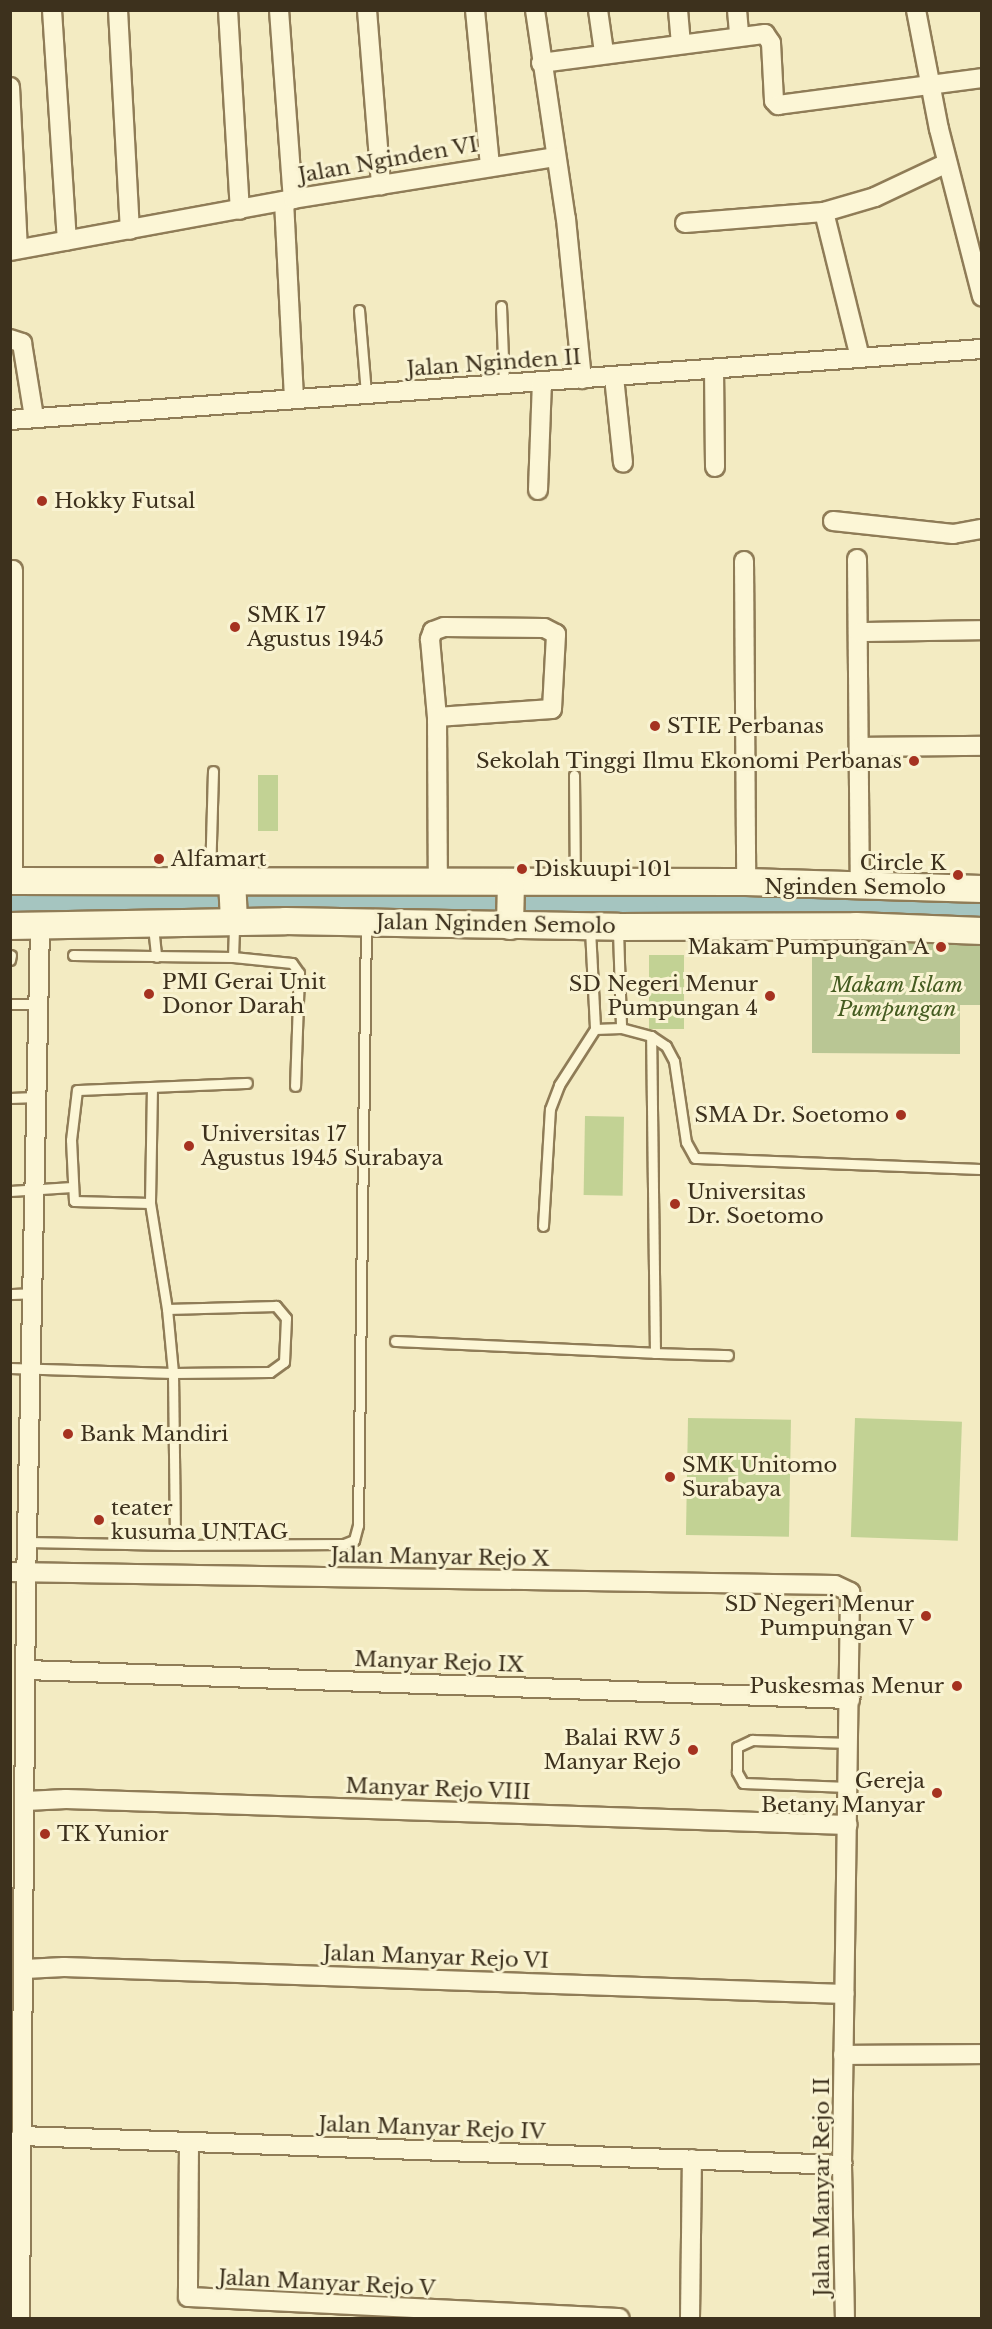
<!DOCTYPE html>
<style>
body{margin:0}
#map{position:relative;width:992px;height:2329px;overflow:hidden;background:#f3ebc2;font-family:"Libre Baskerville",serif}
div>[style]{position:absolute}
.green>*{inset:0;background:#c2d294;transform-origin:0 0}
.cemetery>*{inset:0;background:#b9c694}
.river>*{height:32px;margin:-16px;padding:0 16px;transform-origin:16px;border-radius:16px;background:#a5c5c0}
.roads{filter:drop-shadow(2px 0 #8f7c57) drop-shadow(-2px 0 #8f7c57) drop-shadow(0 2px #8f7c57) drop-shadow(0 -2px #8f7c57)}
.service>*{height:9px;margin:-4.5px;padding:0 4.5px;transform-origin:4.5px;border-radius:4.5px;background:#fcf6d6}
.minor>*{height:18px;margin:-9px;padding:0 9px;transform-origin:9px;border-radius:9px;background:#fcf6d6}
.secondary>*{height:26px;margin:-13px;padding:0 13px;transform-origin:13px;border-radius:13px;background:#fcf6d6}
.dots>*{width:16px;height:16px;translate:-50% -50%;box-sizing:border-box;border:3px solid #f9f3d2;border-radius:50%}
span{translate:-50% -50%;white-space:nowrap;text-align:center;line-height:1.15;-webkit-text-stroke:6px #f9f3d2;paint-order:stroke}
.street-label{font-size:21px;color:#3d311d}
.poi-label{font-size:21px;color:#3d311d}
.left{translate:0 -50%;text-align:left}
.right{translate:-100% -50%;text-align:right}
.park-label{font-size:21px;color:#455c21;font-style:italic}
.frame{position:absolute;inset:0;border:12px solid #3d311d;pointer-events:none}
</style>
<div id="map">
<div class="green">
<i style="left:258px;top:775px;width:20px;height:56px"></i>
<i style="left:649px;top:955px;width:35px;height:74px"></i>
<i style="left:585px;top:1116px;width:39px;height:79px;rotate:1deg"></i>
<i style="left:688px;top:1418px;width:103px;height:117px;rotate:1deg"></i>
<i style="left:855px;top:1418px;width:107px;height:119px;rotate:2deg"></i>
</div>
<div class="cemetery">
<i style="clip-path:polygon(812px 940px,981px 941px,981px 1005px,960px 1005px,960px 1054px,812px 1053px)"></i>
</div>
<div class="river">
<i style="left:10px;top:901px;width:659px;rotate:-0.43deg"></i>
<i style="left:669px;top:896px;width:313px;rotate:2deg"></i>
</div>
<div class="roads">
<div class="service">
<i style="left:501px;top:306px;width:79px;rotate:87.8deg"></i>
<i style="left:359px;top:310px;width:84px;rotate:85.2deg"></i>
<i style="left:574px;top:775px;width:106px;rotate:89.5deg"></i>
<i style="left:210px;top:878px;width:107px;rotate:-88.4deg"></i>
<i style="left:153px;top:926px;width:31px;rotate:84deg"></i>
<i style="left:590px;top:929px;width:100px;rotate:87.1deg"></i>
<i style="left:618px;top:930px;width:98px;rotate:88.2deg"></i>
<i style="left:73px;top:955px;width:160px;rotate:0.7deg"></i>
<i style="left:233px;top:957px;width:59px;rotate:5.8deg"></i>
<i style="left:292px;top:963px;width:12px;rotate:55deg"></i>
<i style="left:299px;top:973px;width:113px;rotate:92deg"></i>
<i style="left:233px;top:957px;width:32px;rotate:-88deg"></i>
<i style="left:10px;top:960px;width:5px;rotate:-79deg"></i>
<i style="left:10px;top:1004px;width:27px"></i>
<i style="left:152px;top:1087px;width:116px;rotate:91deg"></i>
<i style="left:150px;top:1203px;width:107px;rotate:80.9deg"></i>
<i style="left:167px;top:1309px;width:64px;rotate:84.6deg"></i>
<i style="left:173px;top:1373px;width:97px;rotate:-0.6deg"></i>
<i style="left:270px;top:1372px;width:17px;rotate:-36deg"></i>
<i style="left:284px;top:1362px;width:44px;rotate:-87.4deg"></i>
<i style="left:286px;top:1318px;width:16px;rotate:-130deg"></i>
<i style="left:276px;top:1306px;width:109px;rotate:178.4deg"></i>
<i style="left:10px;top:1098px;width:26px;rotate:-2deg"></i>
<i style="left:10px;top:1191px;width:62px;rotate:-3.7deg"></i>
<i style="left:150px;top:1203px;width:76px;rotate:-178.5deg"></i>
<i style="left:74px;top:1201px;width:61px;rotate:-92.8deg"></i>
<i style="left:71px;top:1140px;width:50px;rotate:-83.2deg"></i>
<i style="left:77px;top:1090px;width:170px;rotate:-2.4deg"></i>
<i style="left:543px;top:1226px;width:117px;rotate:-86.6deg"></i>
<i style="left:550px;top:1109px;width:26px;rotate:-69deg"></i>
<i style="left:559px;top:1085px;width:67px;rotate:-57.3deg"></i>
<i style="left:595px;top:1029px;width:26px;rotate:-2deg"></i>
<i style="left:621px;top:1028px;width:31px;rotate:15deg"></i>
<i style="left:651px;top:1036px;width:18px;rotate:34deg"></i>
<i style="left:666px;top:1046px;width:17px;rotate:62deg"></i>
<i style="left:674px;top:1061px;width:82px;rotate:81.6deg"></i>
<i style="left:686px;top:1142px;width:18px;rotate:61deg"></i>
<i style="left:695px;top:1158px;width:287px;rotate:2.2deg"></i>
<i style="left:10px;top:1294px;width:24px;rotate:-2deg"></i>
<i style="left:395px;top:1341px;width:260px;rotate:2.6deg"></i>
<i style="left:655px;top:1353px;width:317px;rotate:-90.7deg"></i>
<i style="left:655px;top:1353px;width:73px;rotate:1.6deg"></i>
<i style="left:10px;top:1368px;width:163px;rotate:1.8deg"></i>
<i style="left:173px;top:1373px;width:172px;rotate:89.3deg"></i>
<i style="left:175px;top:1545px;width:169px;rotate:-0.3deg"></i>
<i style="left:344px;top:1544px;width:11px;rotate:-22deg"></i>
<i style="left:354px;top:1540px;width:16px;rotate:-75deg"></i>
<i style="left:358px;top:1525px;width:601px;rotate:-89.24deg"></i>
<i style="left:28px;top:1542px;width:147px;rotate:1.2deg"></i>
<i style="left:848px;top:1787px;width:105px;rotate:-177.8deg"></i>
<i style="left:743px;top:1783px;width:13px;rotate:-119deg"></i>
<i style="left:737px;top:1772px;width:25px;rotate:-90deg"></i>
<i style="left:737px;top:1747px;width:17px;rotate:-25deg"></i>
<i style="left:752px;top:1740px;width:98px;rotate:1.8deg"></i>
</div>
<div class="minor">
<i style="left:52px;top:10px;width:231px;rotate:86.3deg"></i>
<i style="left:118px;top:10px;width:220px;rotate:86.9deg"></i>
<i style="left:228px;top:10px;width:200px;rotate:86.6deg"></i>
<i style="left:279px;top:10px;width:190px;rotate:85.8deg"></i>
<i style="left:367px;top:10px;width:176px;rotate:85.4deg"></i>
<i style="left:475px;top:10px;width:157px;rotate:84.5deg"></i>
<i style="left:535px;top:10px;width:211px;rotate:81.6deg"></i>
<i style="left:566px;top:219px;width:161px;rotate:84.3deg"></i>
<i style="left:598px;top:10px;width:42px;rotate:81.9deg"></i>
<i style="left:678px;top:10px;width:32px;rotate:85deg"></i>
<i style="left:737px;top:10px;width:25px;rotate:85deg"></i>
<i style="left:916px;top:10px;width:121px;rotate:79.1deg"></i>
<i style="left:939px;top:129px;width:173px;rotate:75.6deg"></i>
<i style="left:541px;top:63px;width:226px;rotate:-7.4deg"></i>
<i style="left:765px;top:34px;width:11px;rotate:56deg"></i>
<i style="left:771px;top:43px;width:58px;rotate:87deg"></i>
<i style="left:774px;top:101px;width:6px;rotate:45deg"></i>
<i style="left:778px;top:105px;width:206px;rotate:-7.5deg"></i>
<i style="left:10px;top:87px;width:162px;rotate:87.2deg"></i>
<i style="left:284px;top:201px;width:198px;rotate:87.1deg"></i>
<i style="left:824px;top:212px;width:150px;rotate:76.1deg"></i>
<i style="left:685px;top:223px;width:139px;rotate:-4.5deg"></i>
<i style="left:824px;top:212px;width:53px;rotate:-16.4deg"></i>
<i style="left:875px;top:197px;width:80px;rotate:-25.3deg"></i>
<i style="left:10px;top:251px;width:288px;rotate:-10.4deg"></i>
<i style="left:293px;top:199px;width:264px;rotate:-9.1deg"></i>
<i style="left:10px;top:339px;width:13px;rotate:18deg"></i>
<i style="left:22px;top:343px;width:75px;rotate:80.8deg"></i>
<i style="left:714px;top:369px;width:98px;rotate:89.4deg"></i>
<i style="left:614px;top:377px;width:86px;rotate:84deg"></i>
<i style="left:10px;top:420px;width:975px;rotate:-4.18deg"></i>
<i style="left:538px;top:490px;width:108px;rotate:-87.9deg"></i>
<i style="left:833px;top:521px;width:121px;rotate:6.2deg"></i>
<i style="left:953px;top:534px;width:29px;rotate:-10deg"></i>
<i style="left:857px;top:559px;width:326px;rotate:89.5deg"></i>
<i style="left:744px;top:561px;width:321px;rotate:89.6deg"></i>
<i style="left:13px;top:570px;width:311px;rotate:90deg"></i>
<i style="left:858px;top:632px;width:124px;rotate:-0.9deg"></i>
<i style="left:437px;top:717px;width:115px;rotate:-4deg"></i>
<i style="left:552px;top:709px;width:75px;rotate:-86.9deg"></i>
<i style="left:556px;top:634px;width:13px;rotate:-153deg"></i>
<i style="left:544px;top:628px;width:100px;rotate:-179.4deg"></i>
<i style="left:444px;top:627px;width:12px;rotate:160deg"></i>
<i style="left:433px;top:631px;width:9px;rotate:111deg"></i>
<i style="left:430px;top:639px;width:78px;rotate:84.9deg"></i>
<i style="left:437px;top:717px;width:164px;rotate:89.7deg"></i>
<i style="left:860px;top:747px;width:122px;rotate:-0.5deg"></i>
<i style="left:10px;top:1572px;width:825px;rotate:0.9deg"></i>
<i style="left:835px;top:1585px;width:17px;rotate:25deg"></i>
<i style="left:850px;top:1592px;width:573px;rotate:90.8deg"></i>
<i style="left:842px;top:2165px;width:153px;rotate:88.9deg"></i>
<i style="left:27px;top:1670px;width:824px;rotate:2.02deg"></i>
<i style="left:26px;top:1801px;width:40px;rotate:-2.9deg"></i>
<i style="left:66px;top:1799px;width:782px;rotate:1.9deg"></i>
<i style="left:25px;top:1969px;width:39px;rotate:-3deg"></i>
<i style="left:64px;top:1967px;width:781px;rotate:1.98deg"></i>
<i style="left:843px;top:2055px;width:139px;rotate:-0.4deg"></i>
<i style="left:21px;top:2136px;width:822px;rotate:2.02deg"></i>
<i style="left:189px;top:2142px;width:155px;rotate:90.4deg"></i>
<i style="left:188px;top:2297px;width:432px;rotate:2.8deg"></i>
<i style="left:20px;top:2318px;width:734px;rotate:-89.53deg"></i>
<i style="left:26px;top:1584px;width:658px;rotate:-88.78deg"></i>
<i style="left:690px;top:2318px;width:159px;rotate:-89.3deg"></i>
</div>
<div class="secondary">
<i style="left:232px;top:879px;width:43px;rotate:87.3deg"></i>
<i style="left:10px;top:881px;width:736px;rotate:0.08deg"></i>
<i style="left:746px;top:882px;width:236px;rotate:1.7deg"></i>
<i style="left:10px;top:926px;width:275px;rotate:-1deg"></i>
<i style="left:285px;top:921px;width:333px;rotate:1deg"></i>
<i style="left:618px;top:927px;width:238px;rotate:-0.2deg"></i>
<i style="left:856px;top:926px;width:126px;rotate:2.3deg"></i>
<i style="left:510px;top:926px;width:43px;rotate:-88.7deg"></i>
</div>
</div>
<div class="dots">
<i style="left:42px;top:501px;background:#a53220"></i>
<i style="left:235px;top:627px;background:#a53220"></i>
<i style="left:655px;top:726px;background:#a53220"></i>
<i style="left:914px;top:761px;background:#a53220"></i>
<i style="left:159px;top:859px;background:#a53220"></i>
<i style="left:522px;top:869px;background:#a53220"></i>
<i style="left:958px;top:875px;background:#a53220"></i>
<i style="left:941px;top:947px;background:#a53220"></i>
<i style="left:149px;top:994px;background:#a53220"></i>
<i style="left:770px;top:996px;background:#a53220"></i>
<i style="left:901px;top:1115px;background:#a53220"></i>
<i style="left:189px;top:1146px;background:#a53220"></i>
<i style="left:675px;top:1204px;background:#a53220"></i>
<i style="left:68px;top:1434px;background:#a53220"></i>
<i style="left:670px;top:1477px;background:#a53220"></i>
<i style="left:99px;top:1520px;background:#a53220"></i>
<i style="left:926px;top:1616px;background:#a53220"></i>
<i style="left:957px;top:1686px;background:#a53220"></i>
<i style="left:693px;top:1750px;background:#a53220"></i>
<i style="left:937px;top:1793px;background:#a53220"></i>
<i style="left:45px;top:1834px;background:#a53220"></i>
</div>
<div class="street-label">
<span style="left:388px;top:160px;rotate:-10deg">Jalan Nginden VI</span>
<span style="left:494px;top:363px;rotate:-4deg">Jalan Nginden II</span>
<span style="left:496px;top:924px;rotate:1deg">Jalan Nginden Semolo</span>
<span style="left:440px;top:1557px;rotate:1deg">Jalan Manyar Rejo X</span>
<span style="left:439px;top:1662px;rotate:2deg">Manyar Rejo IX</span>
<span style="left:438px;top:1789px;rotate:2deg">Manyar Rejo VIII</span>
<span style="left:436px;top:1957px;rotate:2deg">Jalan Manyar Rejo VI</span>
<span style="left:432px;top:2128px;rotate:2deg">Jalan Manyar Rejo IV</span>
<span style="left:822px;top:2187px;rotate:-90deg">Jalan Manyar Rejo II</span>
<span style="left:327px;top:2283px;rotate:3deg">Jalan Manyar Rejo V</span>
</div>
<div class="poi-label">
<span class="left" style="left:54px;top:501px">Hokky Futsal</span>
<span class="left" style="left:247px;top:627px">SMK 17<br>Agustus 1945</span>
<span class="left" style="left:667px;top:726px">STIE Perbanas</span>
<span class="right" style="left:902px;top:761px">Sekolah Tinggi Ilmu Ekonomi Perbanas</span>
<span class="left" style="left:171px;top:859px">Alfamart</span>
<span class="right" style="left:946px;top:875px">Circle K<br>Nginden Semolo</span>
<span class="left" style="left:534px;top:869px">Diskuupi 101</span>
<span class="right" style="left:929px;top:947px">Makam Pumpungan A</span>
<span class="left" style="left:162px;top:994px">PMI Gerai Unit<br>Donor Darah</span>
<span class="right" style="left:758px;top:996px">SD Negeri Menur<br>Pumpungan 4</span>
<span class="right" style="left:889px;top:1115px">SMA Dr. Soetomo</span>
<span class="left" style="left:201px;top:1146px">Universitas 17<br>Agustus 1945 Surabaya</span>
<span class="left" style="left:687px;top:1204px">Universitas<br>Dr. Soetomo</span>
<span class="left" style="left:80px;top:1434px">Bank Mandiri</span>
<span class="left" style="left:682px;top:1477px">SMK Unitomo<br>Surabaya</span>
<span class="left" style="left:111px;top:1520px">teater<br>kusuma UNTAG</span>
<span class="right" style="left:914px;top:1616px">SD Negeri Menur<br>Pumpungan V</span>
<span class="right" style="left:944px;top:1686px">Puskesmas Menur</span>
<span class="right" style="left:681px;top:1750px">Balai RW 5<br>Manyar Rejo</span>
<span class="right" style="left:925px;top:1793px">Gereja<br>Betany Manyar</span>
<span class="left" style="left:57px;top:1834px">TK Yunior</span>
</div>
<div class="park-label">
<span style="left:897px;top:997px">Makam Islam<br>Pumpungan</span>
</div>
<div class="frame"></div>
</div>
